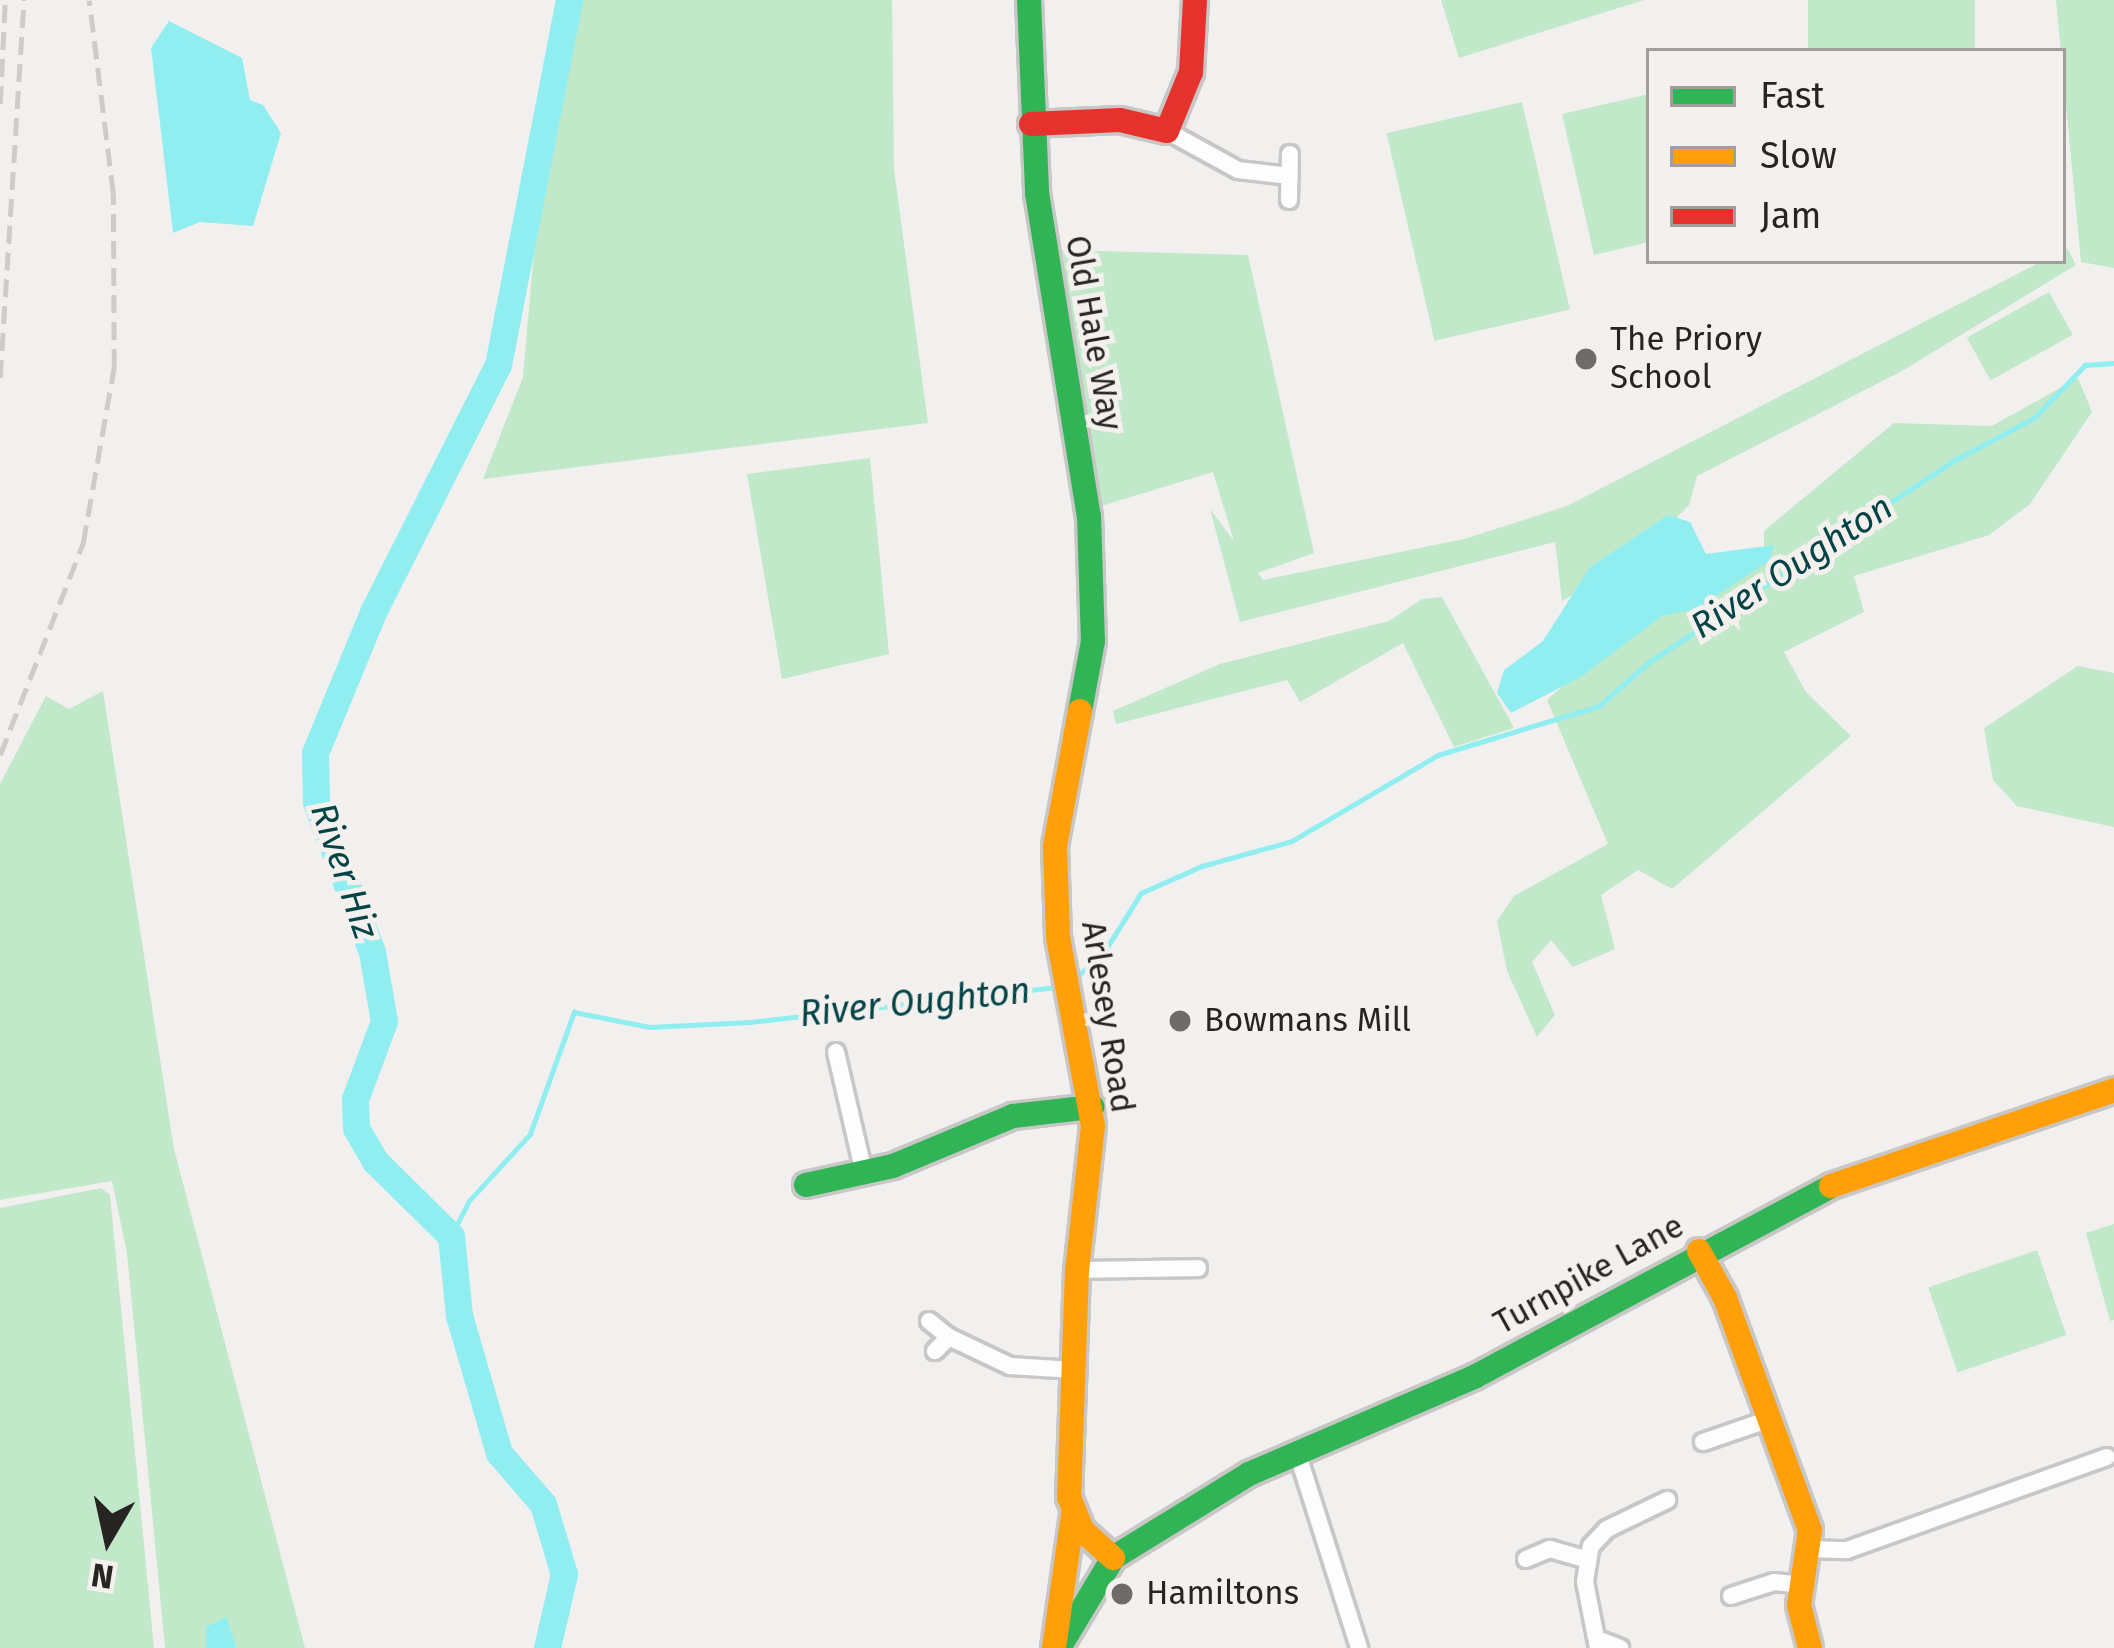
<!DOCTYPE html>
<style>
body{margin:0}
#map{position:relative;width:2114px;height:1648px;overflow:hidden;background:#f2f0ef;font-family:"Fira Sans",sans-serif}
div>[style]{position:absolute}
.green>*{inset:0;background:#c0e8c9;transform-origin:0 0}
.water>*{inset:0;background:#90edf0}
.stream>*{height:4.5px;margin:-2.25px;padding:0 2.25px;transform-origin:2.25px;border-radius:2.25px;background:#90edf0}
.river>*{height:27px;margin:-13.5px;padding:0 13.5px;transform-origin:13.5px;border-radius:13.5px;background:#90edf0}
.roads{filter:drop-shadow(3px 0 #c8c7c6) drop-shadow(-3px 0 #c8c7c6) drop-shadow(0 3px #c8c7c6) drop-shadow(0 -3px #c8c7c6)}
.street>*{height:16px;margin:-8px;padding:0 8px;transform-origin:8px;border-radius:8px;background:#fdfdfd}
.fast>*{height:24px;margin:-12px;padding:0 12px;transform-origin:12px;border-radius:12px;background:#30b455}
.slow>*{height:24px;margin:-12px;padding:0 12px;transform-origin:12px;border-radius:12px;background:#ff9f0a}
.jam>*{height:24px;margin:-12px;padding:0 12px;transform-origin:12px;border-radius:12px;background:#e5322d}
.rail>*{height:4.5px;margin-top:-2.25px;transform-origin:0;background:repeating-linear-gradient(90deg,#cdcccb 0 18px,transparent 0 27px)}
.dots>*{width:33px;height:33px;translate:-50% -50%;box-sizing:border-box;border:6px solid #f3f0ee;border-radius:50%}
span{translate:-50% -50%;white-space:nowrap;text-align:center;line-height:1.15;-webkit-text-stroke:10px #f3f0ee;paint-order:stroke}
.street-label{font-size:33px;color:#262524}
.poi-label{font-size:33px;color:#262524}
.left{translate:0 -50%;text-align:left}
.water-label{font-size:36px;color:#034447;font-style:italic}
.legend{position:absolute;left:1646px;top:48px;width:420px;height:216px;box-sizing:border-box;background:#f3f0ee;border:3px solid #a19f9d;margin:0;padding:15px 21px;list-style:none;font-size:36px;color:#262524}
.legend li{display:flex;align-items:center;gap:24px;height:60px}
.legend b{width:60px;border:3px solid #a19f9d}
.north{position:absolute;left:48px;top:1480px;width:120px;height:120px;-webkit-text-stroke:9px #f3f0ee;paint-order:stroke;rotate:189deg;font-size:33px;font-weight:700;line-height:48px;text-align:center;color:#262524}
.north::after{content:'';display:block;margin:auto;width:42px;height:54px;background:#262524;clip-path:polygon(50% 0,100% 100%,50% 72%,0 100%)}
</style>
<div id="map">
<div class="green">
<i style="clip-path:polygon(556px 0,892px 0,894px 169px,928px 423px,483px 479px,523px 377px)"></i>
<i style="clip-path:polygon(1441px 0,1644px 0,1459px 58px)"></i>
<i style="left:1808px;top:0;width:167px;height:51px"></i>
<i style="clip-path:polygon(2056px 0,2114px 0,2114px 268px,2081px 262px)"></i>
<i style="clip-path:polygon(1649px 94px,1649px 242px,1594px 255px,1562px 114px)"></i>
<i style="left:1522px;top:102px;width:213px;height:139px;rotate:77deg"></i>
<i style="clip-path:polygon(2067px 248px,2076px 265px,1902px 371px,1697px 476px,1689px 505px,1644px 552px,1562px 601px,1555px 542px,1240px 622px,1210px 509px,1234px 541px,1213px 472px,1098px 507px,1062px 250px,1248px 255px,1314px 553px,1258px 573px,1263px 580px,1464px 539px,1567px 506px,2042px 261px,2063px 261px)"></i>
<i style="left:2049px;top:292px;width:49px;height:94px;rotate:61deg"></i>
<i style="clip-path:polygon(2078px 378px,2092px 412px,2030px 504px,1989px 535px,1854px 576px,1864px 612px,1784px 652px,1806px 692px,1851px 736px,1672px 889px,1638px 870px,1601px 895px,1615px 949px,1573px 967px,1551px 940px,1532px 962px,1555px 1015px,1537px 1037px,1507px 971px,1497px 921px,1514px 896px,1608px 844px,1547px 700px,1633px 623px,1764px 554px,1764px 531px,1894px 423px,1992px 426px)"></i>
<i style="clip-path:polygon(870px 458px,889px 654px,782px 679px,747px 474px)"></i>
<i style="clip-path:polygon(1442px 597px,1514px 728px,1454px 747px,1403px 643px,1300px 702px,1287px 680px,1116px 724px,1113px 711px,1220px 664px,1389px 621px,1422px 599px)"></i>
<i style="clip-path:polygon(2078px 666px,2114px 673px,2114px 827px,2017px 806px,1993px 780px,1984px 728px)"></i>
<i style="clip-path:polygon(103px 691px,174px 1149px,305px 1648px,237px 1648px,226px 1618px,206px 1627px,206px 1648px,165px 1648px,127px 1253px,112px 1181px,0 1200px,0 784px,46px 696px,69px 709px)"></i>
<i style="clip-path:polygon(101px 1188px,110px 1195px,154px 1648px,0 1648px,0 1208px)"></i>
<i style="clip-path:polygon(2114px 1224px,2114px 1320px,2110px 1321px,2086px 1233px)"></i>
<i style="left:2037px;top:1250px;width:90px;height:115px;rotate:71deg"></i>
</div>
<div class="water">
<i style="clip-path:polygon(169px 21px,242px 58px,250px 100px,263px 105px,281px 133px,253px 226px,200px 222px,173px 233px,151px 48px)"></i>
<i style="clip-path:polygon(1668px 515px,1690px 522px,1706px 554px,1774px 545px,1769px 561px,1698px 608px,1662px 616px,1581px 677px,1511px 713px,1497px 693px,1504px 670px,1543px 641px,1590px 567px)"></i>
<i style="clip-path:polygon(226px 1617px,237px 1648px,206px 1648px,206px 1627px)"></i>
</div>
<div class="stream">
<i style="left:1073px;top:979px;width:36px;rotate:-38deg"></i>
<i style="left:1101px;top:957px;width:75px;rotate:-58deg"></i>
<i style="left:1141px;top:893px;width:67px;rotate:-23.9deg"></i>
<i style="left:1202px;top:866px;width:93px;rotate:-15.5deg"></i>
<i style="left:1292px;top:841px;width:169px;rotate:-30.5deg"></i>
<i style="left:1438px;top:755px;width:168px;rotate:-16.9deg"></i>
<i style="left:1599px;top:706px;width:65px;rotate:-41.3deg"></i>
<i style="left:1648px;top:663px;width:368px;rotate:-33.5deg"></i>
<i style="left:1955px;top:460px;width:89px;rotate:-28deg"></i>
<i style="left:2034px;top:418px;width:74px;rotate:-46.1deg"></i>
<i style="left:2085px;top:365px;width:29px;rotate:-4deg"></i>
<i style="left:451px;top:1236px;width:38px;rotate:-63deg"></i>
<i style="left:468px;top:1202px;width:92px;rotate:-47.6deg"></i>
<i style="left:530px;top:1134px;width:130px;rotate:-70.2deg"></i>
<i style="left:574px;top:1012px;width:77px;rotate:11.2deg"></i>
<i style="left:650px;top:1027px;width:100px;rotate:-2.9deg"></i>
<i style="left:750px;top:1022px;width:310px;rotate:-6.5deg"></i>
</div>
<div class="river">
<i style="left:547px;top:1648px;width:76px;rotate:-77.1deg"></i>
<i style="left:564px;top:1574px;width:73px;rotate:-106.7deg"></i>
<i style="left:543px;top:1504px;width:67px;rotate:-130.8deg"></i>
<i style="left:499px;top:1453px;width:144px;rotate:-106.2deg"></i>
<i style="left:459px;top:1315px;width:79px;rotate:-95.8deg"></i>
<i style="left:451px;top:1236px;width:107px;rotate:-135.4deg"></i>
<i style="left:375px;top:1161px;width:38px;rotate:-120deg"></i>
<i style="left:356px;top:1128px;width:29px;rotate:-92deg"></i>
<i style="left:355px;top:1099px;width:83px;rotate:-69.6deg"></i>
<i style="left:384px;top:1021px;width:70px;rotate:-99.9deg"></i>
<i style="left:372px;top:952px;width:160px;rotate:-110.5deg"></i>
<i style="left:316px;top:802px;width:49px;rotate:-91.2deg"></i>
<i style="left:315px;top:753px;width:155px;rotate:-67.6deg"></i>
<i style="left:374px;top:610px;width:275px;rotate:-63.2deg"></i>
<i style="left:498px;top:365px;width:372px;rotate:-79deg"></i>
</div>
<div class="roads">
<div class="street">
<i style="left:1167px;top:131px;width:81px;rotate:28.8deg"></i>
<i style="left:1238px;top:170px;width:52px;rotate:6.6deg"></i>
<i style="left:1289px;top:200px;width:46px;rotate:-88.8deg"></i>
<i style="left:836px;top:1052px;width:124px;rotate:77deg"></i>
<i style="left:1077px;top:1270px;width:121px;rotate:-0.9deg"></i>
<i style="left:929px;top:1321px;width:26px;rotate:39deg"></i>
<i style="left:949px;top:1337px;width:20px;rotate:135deg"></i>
<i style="left:949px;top:1337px;width:68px;rotate:25.4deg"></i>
<i style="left:1010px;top:1366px;width:64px;rotate:3.6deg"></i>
<i style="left:1703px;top:1442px;width:71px;rotate:-18.9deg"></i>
<i style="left:1297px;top:1452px;width:206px;rotate:72.4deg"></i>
<i style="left:1810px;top:1549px;width:37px;rotate:2deg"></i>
<i style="left:1847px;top:1550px;width:276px;rotate:-19.7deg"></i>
<i style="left:1526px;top:1559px;width:26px;rotate:-23deg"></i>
<i style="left:1550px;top:1549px;width:37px;rotate:16deg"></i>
<i style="left:1731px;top:1596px;width:45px;rotate:-18deg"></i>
<i style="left:1774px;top:1582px;width:27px;rotate:6deg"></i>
<i style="left:1597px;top:1639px;width:25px;rotate:21deg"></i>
<i style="left:1598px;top:1648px;width:67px;rotate:-101.1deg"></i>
<i style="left:1585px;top:1582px;width:36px;rotate:-81deg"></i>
<i style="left:1591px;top:1546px;width:23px;rotate:-47deg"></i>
<i style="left:1607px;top:1529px;width:67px;rotate:-25.8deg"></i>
</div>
<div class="fast">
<i style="left:1029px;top:0;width:193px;rotate:87.6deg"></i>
<i style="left:1037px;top:193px;width:327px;rotate:80.9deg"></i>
<i style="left:1089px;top:516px;width:125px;rotate:88.2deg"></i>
<i style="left:1093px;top:641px;width:71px;rotate:100.5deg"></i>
<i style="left:806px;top:1185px;width:89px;rotate:-12.3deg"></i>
<i style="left:893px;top:1166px;width:130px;rotate:-22.6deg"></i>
<i style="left:1013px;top:1116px;width:80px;rotate:-6.5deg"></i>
<i style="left:1059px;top:1648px;width:105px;rotate:-59deg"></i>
<i style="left:1113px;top:1558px;width:160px;rotate:-31.7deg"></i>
<i style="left:1249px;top:1474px;width:245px;rotate:-23.3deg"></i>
<i style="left:1474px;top:1377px;width:405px;rotate:-28.1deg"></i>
</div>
<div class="slow">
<i style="left:1080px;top:711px;width:137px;rotate:100.5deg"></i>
<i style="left:1055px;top:846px;width:91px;rotate:88.1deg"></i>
<i style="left:1058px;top:937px;width:192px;rotate:79.5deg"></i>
<i style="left:1093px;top:1126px;width:145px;rotate:96.3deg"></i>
<i style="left:1077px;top:1270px;width:227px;rotate:92deg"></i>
<i style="left:1069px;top:1497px;width:35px;rotate:68deg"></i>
<i style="left:1082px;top:1530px;width:42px;rotate:42.1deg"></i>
<i style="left:1831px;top:1186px;width:299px;rotate:-18.7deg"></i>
<i style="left:1699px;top:1251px;width:54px;rotate:61deg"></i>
<i style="left:1725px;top:1298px;width:247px;rotate:69.9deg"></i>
<i style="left:1810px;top:1530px;width:76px;rotate:98.3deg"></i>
<i style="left:1799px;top:1605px;width:44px;rotate:75.7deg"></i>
<i style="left:1054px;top:1648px;width:135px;rotate:-81.9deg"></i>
</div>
<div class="jam">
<i style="left:1031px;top:124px;width:89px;rotate:-2.6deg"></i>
<i style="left:1120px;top:120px;width:48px;rotate:13.2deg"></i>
<i style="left:1167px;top:131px;width:64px;rotate:-67.9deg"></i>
<i style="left:1191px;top:72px;width:72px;rotate:-86.8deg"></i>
</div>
</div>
<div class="rail">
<i style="left:0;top:104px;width:104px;rotate:-87.2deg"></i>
<i style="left:0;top:378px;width:379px;rotate:-86.4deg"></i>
<i style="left:0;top:755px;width:228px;rotate:-68.6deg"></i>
<i style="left:83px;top:543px;width:179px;rotate:-80deg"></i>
<i style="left:114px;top:367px;width:174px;rotate:-90.3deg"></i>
<i style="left:113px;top:193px;width:194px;rotate:-97.1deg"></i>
</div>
<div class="dots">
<i style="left:1586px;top:359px;background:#6d6c6b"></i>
<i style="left:1180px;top:1021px;background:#6d6c6b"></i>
<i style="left:1122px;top:1594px;background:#6d6c6b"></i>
</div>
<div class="street-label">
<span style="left:1093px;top:333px;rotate:80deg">Old Hale Way</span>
<span style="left:1107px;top:1017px;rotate:81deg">Arlesey Road</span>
<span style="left:1589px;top:1275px;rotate:-29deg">Turnpike Lane</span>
</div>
<div class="poi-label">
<span class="left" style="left:1610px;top:359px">The Priory<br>School</span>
<span class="left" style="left:1204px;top:1021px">Bowmans Mill</span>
<span class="left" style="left:1146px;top:1594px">Hamiltons</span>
</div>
<div class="water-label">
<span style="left:1792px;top:567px;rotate:-33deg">River Oughton</span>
<span style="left:344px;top:871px;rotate:71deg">River Hiz</span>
<span style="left:915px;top:1003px;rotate:-6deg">River Oughton</span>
</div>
<ul class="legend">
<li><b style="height:15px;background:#30b455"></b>Fast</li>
<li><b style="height:15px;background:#ff9f0a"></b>Slow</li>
<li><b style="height:15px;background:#e5322d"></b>Jam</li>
</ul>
<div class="north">N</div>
</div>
